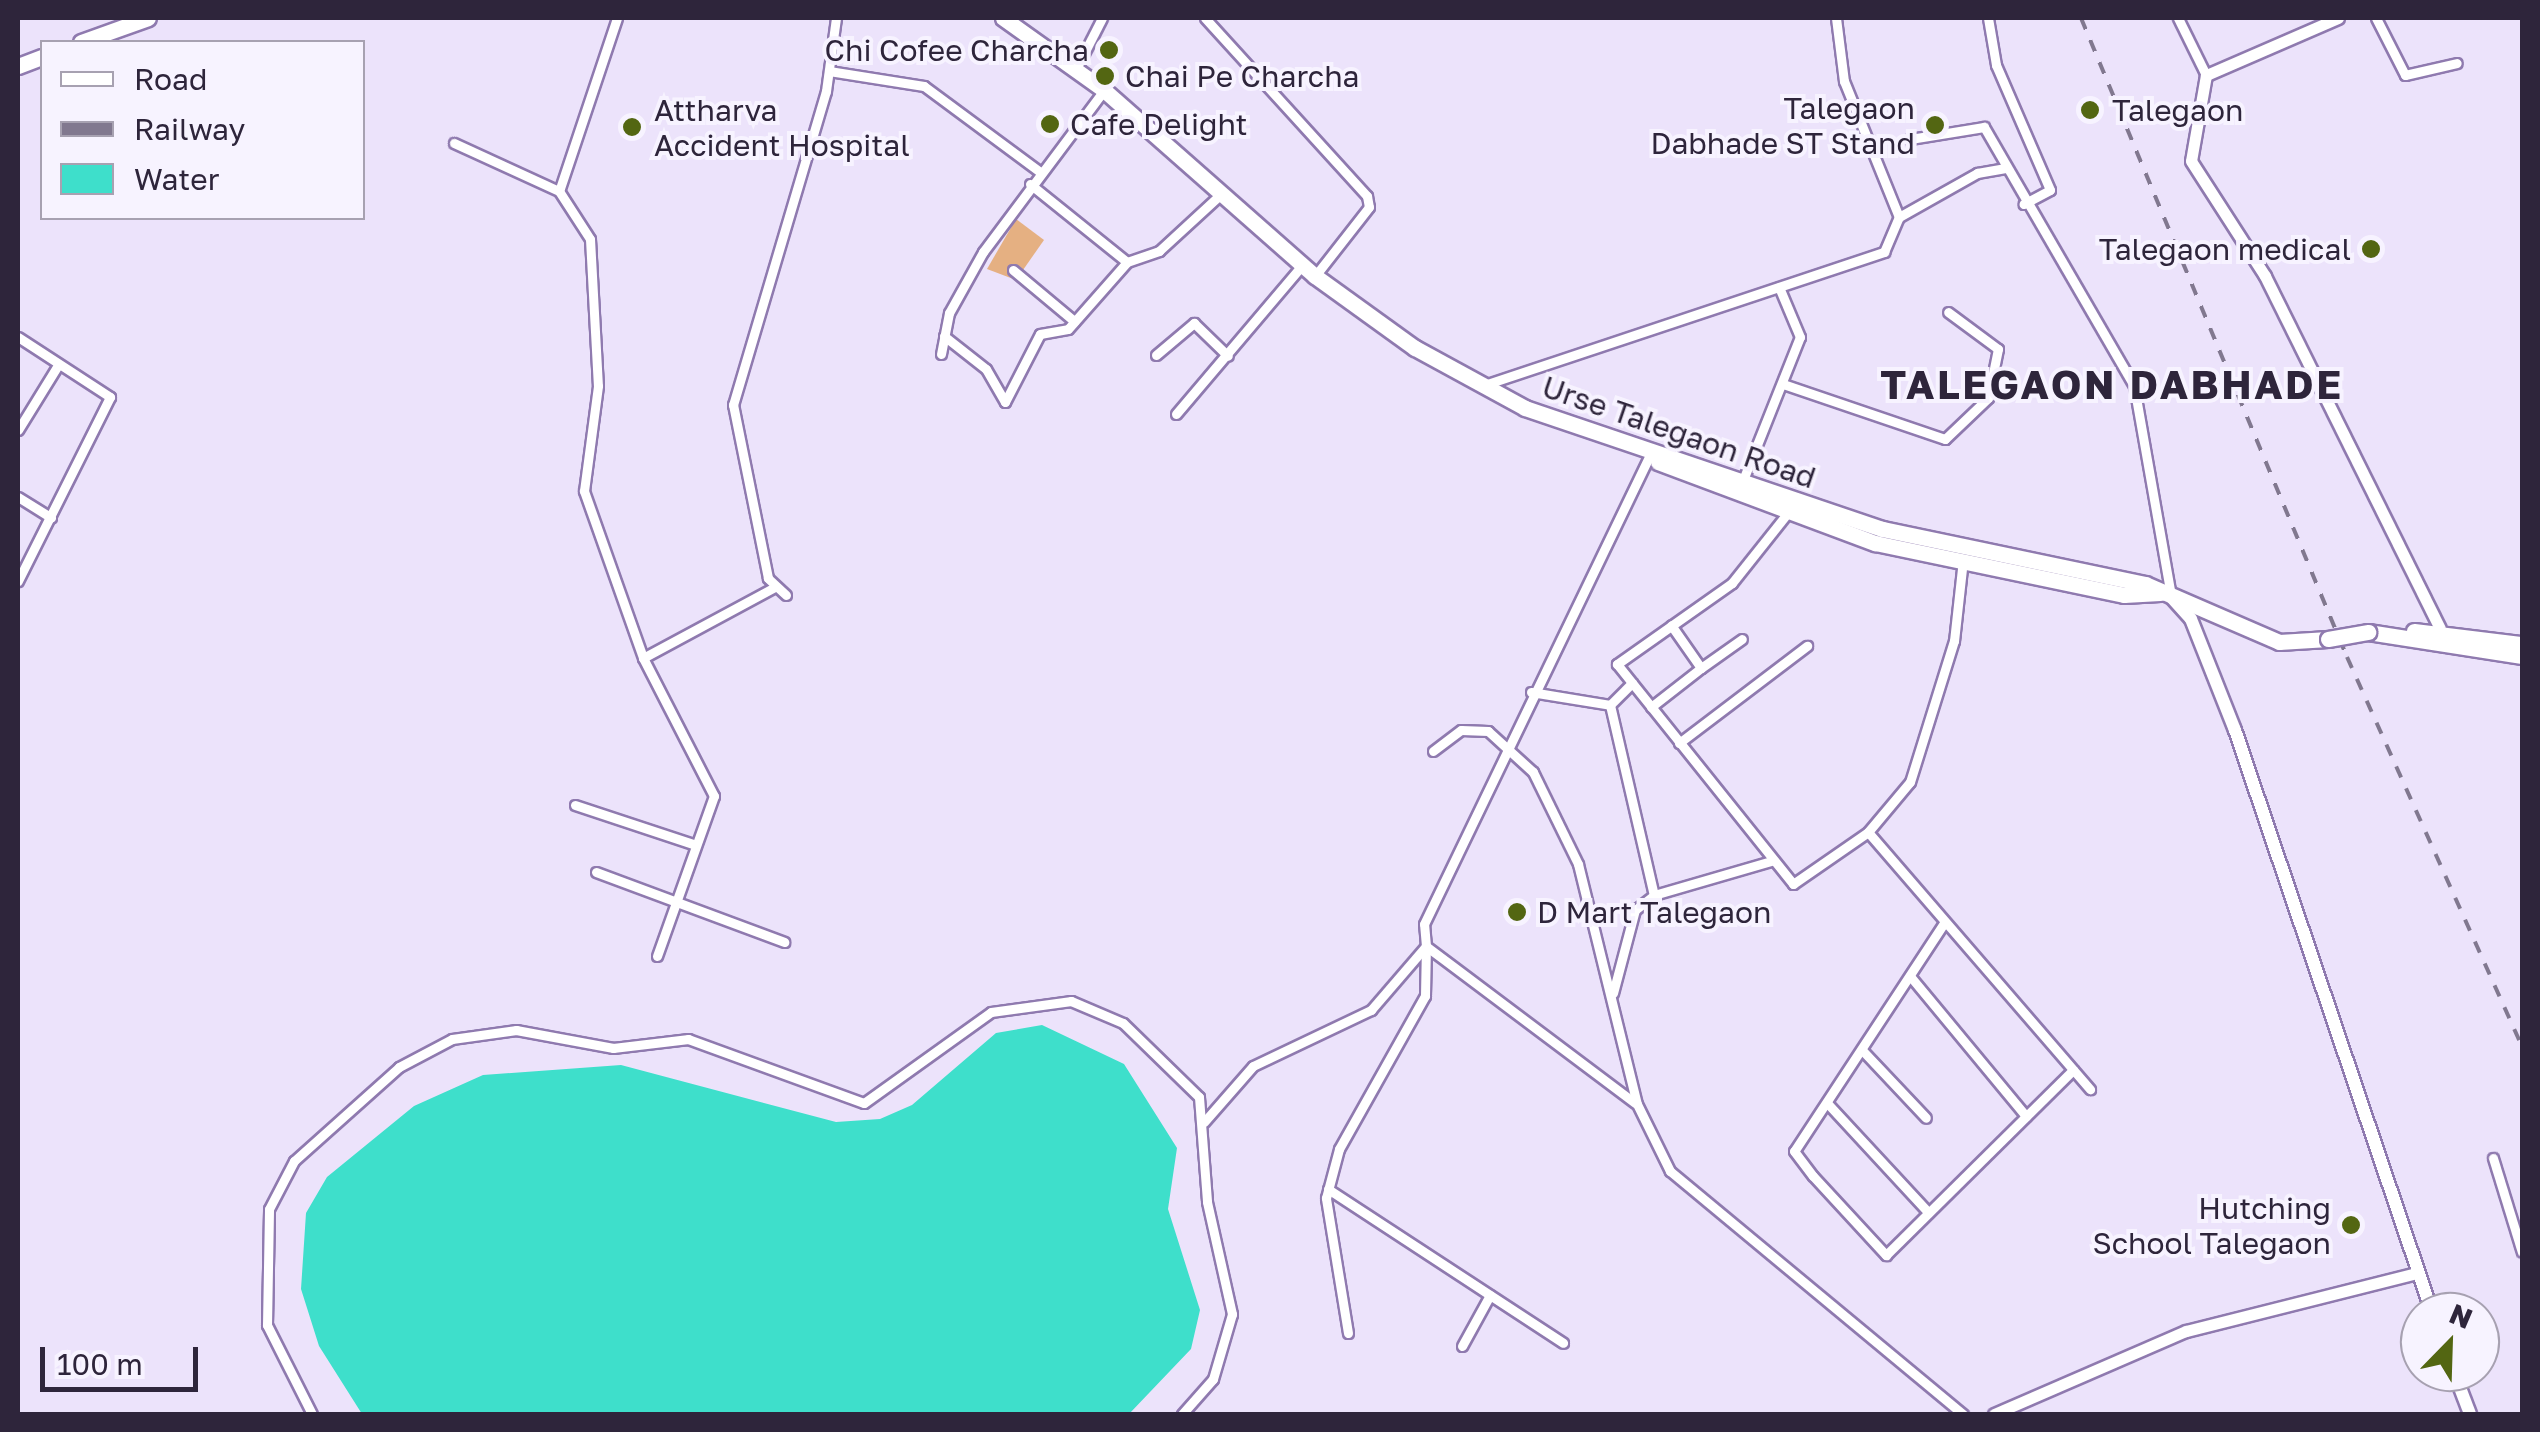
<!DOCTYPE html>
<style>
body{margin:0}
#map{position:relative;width:2540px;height:1432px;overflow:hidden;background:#ece3fb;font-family:"Golos Text",sans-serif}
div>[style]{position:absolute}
.green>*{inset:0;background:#e5b082}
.water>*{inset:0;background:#3edfcb}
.roads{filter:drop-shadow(2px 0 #8f7aaf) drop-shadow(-2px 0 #8f7aaf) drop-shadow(0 2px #8f7aaf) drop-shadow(0 -2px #8f7aaf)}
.minor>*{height:9px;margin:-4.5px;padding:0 4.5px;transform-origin:4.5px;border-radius:4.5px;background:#fff}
.tertiary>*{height:11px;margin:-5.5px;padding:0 5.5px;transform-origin:5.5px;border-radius:5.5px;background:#fff}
.secondary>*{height:12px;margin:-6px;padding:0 6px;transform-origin:6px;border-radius:6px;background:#fff}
.trunk>*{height:15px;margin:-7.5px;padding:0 7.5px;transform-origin:7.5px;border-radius:7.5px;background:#fff}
.rail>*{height:4px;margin-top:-2px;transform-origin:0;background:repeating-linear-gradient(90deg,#81788f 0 12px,transparent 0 24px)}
.bridges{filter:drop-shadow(2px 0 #8f7aaf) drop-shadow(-2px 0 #8f7aaf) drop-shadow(0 2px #8f7aaf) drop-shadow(0 -2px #8f7aaf)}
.trunk-bridge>*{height:15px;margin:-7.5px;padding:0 7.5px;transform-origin:7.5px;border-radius:7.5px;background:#fff}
.dots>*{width:28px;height:28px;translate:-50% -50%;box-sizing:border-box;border:5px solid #f7f3ff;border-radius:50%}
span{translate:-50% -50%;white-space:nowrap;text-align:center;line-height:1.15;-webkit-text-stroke:8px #f7f3ff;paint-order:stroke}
.poi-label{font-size:30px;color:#2e253b}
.right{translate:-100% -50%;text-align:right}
.left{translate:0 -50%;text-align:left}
.street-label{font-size:30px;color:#2e253b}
.district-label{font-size:40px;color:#2e253b;font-weight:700;letter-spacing:2.5px}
.frame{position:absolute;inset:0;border:20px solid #2e253b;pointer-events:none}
.legend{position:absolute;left:40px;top:40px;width:325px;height:180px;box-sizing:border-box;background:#f7f3ff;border:2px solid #a7a1b1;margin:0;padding:12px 18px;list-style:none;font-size:30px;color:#2e253b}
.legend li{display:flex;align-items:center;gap:20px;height:50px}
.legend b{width:50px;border:2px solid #a7a1b1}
.north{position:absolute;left:2400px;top:1292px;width:100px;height:100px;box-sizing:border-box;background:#f7f3ff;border:2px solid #a7a1b1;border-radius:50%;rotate:23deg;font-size:28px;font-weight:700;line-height:40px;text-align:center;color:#2e253b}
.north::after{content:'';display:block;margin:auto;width:35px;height:45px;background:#536612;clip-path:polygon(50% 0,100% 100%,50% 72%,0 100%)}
.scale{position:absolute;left:40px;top:1347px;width:158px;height:45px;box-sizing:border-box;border:5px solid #2e253b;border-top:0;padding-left:12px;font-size:30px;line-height:35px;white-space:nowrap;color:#2e253b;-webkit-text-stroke:8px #f7f3ff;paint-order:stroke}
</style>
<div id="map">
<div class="green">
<i style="clip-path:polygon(1016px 219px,1044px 240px,1016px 280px,987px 269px)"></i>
</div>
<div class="water">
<i style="clip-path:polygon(1042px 1025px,1124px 1064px,1177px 1148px,1168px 1209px,1200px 1310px,1191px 1349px,1129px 1414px,362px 1414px,319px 1346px,301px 1289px,306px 1213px,327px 1177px,414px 1106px,483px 1075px,621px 1065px,836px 1122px,880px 1119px,912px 1105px,996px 1033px)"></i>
</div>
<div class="roads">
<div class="minor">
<i style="left:617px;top:18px;width:182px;rotate:108.5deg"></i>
<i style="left:559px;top:191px;width:57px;rotate:57.1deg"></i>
<i style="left:590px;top:239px;width:147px;rotate:86.9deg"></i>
<i style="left:598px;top:386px;width:106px;rotate:97.6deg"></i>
<i style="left:584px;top:491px;width:177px;rotate:70.5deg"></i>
<i style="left:1205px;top:18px;width:241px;rotate:47.7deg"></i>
<i style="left:1367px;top:196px;width:11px;rotate:80deg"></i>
<i style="left:1369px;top:207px;width:88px;rotate:128deg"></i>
<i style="left:1836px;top:18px;width:64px;rotate:82.8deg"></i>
<i style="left:1844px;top:81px;width:147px;rotate:68deg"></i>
<i style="left:1988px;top:18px;width:48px;rotate:80.3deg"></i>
<i style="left:1996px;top:65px;width:136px;rotate:66.6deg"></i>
<i style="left:2050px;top:190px;width:30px;rotate:152deg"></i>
<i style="left:2178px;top:18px;width:64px;rotate:63.8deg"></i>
<i style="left:2376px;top:18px;width:64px;rotate:63deg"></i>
<i style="left:2405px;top:75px;width:53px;rotate:-13deg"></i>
<i style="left:1076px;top:69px;width:57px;rotate:-63deg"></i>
<i style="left:829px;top:71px;width:96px;rotate:9deg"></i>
<i style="left:924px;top:86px;width:143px;rotate:36.5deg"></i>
<i style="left:1910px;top:139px;width:75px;rotate:-9.2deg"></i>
<i style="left:1984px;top:127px;width:299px;rotate:59.9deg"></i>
<i style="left:2134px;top:386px;width:212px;rotate:80deg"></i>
<i style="left:454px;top:143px;width:115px;rotate:24.6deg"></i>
<i style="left:1030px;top:184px;width:124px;rotate:38.8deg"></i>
<i style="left:1127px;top:262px;width:34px;rotate:-19deg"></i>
<i style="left:1159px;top:251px;width:84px;rotate:-42.6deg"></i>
<i style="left:1013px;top:270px;width:80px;rotate:39.9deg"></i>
<i style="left:944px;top:336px;width:53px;rotate:38.2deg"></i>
<i style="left:986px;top:369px;width:38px;rotate:60deg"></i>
<i style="left:1005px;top:402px;width:76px;rotate:-62.8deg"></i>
<i style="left:1040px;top:334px;width:28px;rotate:-10deg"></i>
<i style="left:1068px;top:329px;width:89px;rotate:-48.6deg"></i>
<i style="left:18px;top:337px;width:110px;rotate:33.1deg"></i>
<i style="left:110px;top:397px;width:206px;rotate:116.6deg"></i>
<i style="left:941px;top:354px;width:42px;rotate:-79deg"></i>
<i style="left:949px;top:313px;width:70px;rotate:-60.9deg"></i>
<i style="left:983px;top:252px;width:202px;rotate:-53.2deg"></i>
<i style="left:1156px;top:355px;width:50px;rotate:-40.1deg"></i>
<i style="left:1194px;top:323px;width:47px;rotate:44.1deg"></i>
<i style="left:1783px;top:384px;width:171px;rotate:18.8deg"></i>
<i style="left:1945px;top:439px;width:59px;rotate:-43.6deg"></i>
<i style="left:1988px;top:398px;width:50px;rotate:-78.5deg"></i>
<i style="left:1998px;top:349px;width:62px;rotate:-143.5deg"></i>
<i style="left:1484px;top:385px;width:422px;rotate:-18.4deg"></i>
<i style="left:1884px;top:252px;width:38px;rotate:-67deg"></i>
<i style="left:1899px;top:217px;width:90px;rotate:-29.4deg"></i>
<i style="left:1977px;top:173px;width:29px;rotate:-10deg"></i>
<i style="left:1176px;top:414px;width:197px;rotate:-49.7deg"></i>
<i style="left:18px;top:430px;width:76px;rotate:-58.4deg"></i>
<i style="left:1743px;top:480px;width:154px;rotate:-68.3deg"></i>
<i style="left:1800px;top:337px;width:54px;rotate:-112.8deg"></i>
<i style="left:18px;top:497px;width:39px;rotate:32deg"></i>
<i style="left:1786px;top:515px;width:87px;rotate:128.5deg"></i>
<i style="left:1732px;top:583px;width:141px;rotate:144.8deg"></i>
<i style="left:1617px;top:664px;width:282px;rotate:51.3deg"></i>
<i style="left:1793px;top:884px;width:91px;rotate:-34.7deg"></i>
<i style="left:1868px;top:832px;width:65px;rotate:-50deg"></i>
<i style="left:1910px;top:782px;width:148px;rotate:-72.7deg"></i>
<i style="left:1954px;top:641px;width:82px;rotate:-83.7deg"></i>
<i style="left:786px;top:595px;width:25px;rotate:-137deg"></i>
<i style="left:768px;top:578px;width:177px;rotate:-101.4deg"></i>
<i style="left:733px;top:405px;width:327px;rotate:-73.5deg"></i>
<i style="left:826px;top:91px;width:74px;rotate:-82.2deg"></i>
<i style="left:1701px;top:668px;width:50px;rotate:-35.3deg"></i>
<i style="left:1632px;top:683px;width:31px;rotate:135deg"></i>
<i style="left:1610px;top:705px;width:195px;rotate:77deg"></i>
<i style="left:1654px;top:895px;width:122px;rotate:-16.2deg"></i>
<i style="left:1531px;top:692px;width:80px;rotate:9.3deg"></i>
<i style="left:1651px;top:707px;width:63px;rotate:-38deg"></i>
<i style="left:1701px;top:668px;width:52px;rotate:-124.9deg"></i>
<i style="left:1679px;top:743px;width:161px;rotate:-37.2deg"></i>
<i style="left:1433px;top:751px;width:35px;rotate:-37deg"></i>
<i style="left:1461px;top:730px;width:27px;rotate:2deg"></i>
<i style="left:1488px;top:731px;width:61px;rotate:42.3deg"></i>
<i style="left:1533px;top:772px;width:102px;rotate:63.9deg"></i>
<i style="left:1578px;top:864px;width:247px;rotate:76.2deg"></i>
<i style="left:1637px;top:1104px;width:75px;rotate:63.8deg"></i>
<i style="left:1670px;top:1171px;width:381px;rotate:39.7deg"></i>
<i style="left:575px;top:805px;width:127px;rotate:18.3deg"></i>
<i style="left:1868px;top:832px;width:340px;rotate:49.2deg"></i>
<i style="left:596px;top:872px;width:201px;rotate:20.4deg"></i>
<i style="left:1944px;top:923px;width:273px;rotate:123.3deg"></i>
<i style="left:1794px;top:1151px;width:31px;rotate:53deg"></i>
<i style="left:1813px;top:1176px;width:108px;rotate:47.3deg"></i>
<i style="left:1886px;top:1255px;width:263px;rotate:-44.7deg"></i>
<i style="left:657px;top:956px;width:170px;rotate:-70.4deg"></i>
<i style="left:714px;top:796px;width:155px;rotate:-117.2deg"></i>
<i style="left:643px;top:658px;width:150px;rotate:-28.3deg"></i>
<i style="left:1910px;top:976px;width:182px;rotate:50.4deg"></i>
<i style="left:1613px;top:993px;width:86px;rotate:-75.2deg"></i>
<i style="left:1635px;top:910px;width:24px;rotate:-38deg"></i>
<i style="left:1862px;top:1050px;width:93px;rotate:46.7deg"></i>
<i style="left:1635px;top:1103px;width:261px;rotate:-143.1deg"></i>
<i style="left:1426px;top:946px;width:22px;rotate:-95deg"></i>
<i style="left:1424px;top:924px;width:518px;rotate:-64.28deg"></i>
<i style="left:1828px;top:1104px;width:147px;rotate:47.2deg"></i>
<i style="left:1204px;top:1122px;width:74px;rotate:-48.8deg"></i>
<i style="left:1253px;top:1066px;width:131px;rotate:-25.4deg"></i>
<i style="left:1371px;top:1010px;width:84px;rotate:-49.3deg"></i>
<i style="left:2493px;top:1158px;width:98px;rotate:72.9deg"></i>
<i style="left:1328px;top:1189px;width:281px;rotate:33.2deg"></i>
<i style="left:1348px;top:1333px;width:137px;rotate:-99.3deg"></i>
<i style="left:1326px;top:1198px;width:51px;rotate:-75.1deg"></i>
<i style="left:1339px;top:1149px;width:176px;rotate:-60.7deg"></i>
<i style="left:1425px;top:996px;width:50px;rotate:-88.9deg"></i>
<i style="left:1462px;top:1346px;width:58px;rotate:-61.2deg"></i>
<i style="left:312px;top:1414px;width:100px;rotate:-116.8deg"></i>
<i style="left:267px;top:1325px;width:116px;rotate:-89deg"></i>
<i style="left:269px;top:1209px;width:54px;rotate:-62.5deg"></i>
<i style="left:294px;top:1161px;width:141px;rotate:-41.8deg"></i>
<i style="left:399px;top:1067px;width:60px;rotate:-27.8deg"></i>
<i style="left:452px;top:1039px;width:65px;rotate:-8deg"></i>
<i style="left:516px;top:1030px;width:99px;rotate:10.5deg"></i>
<i style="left:613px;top:1048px;width:76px;rotate:-6.8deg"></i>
<i style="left:688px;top:1039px;width:187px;rotate:20deg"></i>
<i style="left:864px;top:1103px;width:156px;rotate:-35.6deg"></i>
<i style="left:991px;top:1012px;width:81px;rotate:-7.8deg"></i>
<i style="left:1071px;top:1001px;width:56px;rotate:22.9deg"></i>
<i style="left:1123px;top:1023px;width:106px;rotate:44.2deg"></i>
<i style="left:1199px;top:1097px;width:105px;rotate:85.6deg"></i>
<i style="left:1207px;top:1202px;width:115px;rotate:77.4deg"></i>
<i style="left:1232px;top:1314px;width:68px;rotate:106.3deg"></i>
<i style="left:1213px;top:1379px;width:47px;rotate:131.5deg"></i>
</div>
<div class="tertiary">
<i style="left:2338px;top:18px;width:144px;rotate:156.6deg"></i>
<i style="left:2206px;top:75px;width:87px;rotate:99.9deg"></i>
<i style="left:2191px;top:161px;width:137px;rotate:57.2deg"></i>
<i style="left:2265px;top:276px;width:393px;rotate:63.6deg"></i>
<i style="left:1994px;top:1414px;width:209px;rotate:-23.4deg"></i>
<i style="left:2186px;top:1331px;width:238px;rotate:-14.1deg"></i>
</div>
<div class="secondary">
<i style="left:2172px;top:598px;width:28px;rotate:48deg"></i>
<i style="left:2191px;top:619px;width:119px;rotate:68.4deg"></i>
<i style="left:2235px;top:730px;width:614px;rotate:71.3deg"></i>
<i style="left:2454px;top:1372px;width:45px;rotate:69.1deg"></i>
</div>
<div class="trunk">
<i style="left:1003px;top:18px;width:124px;rotate:35.5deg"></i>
<i style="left:1104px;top:90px;width:281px;rotate:41.4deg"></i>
<i style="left:1315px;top:276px;width:123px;rotate:35.8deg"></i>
<i style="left:1415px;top:348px;width:125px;rotate:28.6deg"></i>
<i style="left:1525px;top:408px;width:377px;rotate:18.7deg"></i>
<i style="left:1882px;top:529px;width:269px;rotate:11.8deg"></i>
<i style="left:2145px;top:584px;width:146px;rotate:23.4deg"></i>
<i style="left:2279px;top:642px;width:49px;rotate:-3.5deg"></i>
<i style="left:81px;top:42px;width:71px;rotate:-19.7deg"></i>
<i style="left:18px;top:66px;width:26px;rotate:-21deg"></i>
<i style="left:1658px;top:462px;width:232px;rotate:20.5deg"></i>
<i style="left:1875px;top:543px;width:254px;rotate:11.8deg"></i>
<i style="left:2124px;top:595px;width:36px;rotate:-3deg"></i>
<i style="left:2414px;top:631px;width:109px;rotate:6.9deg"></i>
<i style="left:2368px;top:632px;width:156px;rotate:8.9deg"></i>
</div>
</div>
<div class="rail">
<i style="left:2081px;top:18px;width:692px;rotate:67.4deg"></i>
<i style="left:2347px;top:657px;width:427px;rotate:65.8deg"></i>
</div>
<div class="bridges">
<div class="trunk-bridge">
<i style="left:2328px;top:639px;width:41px;rotate:-9.9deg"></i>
</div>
</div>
<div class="dots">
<i style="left:1109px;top:50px;background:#536612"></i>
<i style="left:1105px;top:76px;background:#536612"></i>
<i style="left:2090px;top:110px;background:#536612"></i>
<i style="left:1050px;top:124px;background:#536612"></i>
<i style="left:1935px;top:125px;background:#536612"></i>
<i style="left:632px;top:127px;background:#536612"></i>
<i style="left:2371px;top:249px;background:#536612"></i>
<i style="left:1517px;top:912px;background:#536612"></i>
<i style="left:2351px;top:1225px;background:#536612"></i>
</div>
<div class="poi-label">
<span class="right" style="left:1089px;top:50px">Chi Cofee Charcha</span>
<span class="left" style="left:1125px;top:76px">Chai Pe Charcha</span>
<span class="right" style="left:1915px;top:125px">Talegaon<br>Dabhade ST Stand</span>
<span class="left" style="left:654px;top:127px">Attharva<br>Accident Hospital</span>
<span class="left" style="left:2112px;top:110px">Talegaon</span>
<span class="left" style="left:1070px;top:124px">Cafe Delight</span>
<span class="right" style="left:2351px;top:249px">Talegaon medical</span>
<span class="left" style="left:1537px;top:912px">D Mart Talegaon</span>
<span class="right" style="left:2331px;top:1225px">Hutching<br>School Talegaon</span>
</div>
<div class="street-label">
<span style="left:1679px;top:432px;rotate:19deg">Urse Talegaon Road</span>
</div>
<div class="district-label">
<span style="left:2112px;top:384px">TALEGAON DABHADE</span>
</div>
<div class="frame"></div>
<ul class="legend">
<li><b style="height:12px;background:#fff"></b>Road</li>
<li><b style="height:12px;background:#81788f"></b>Railway</li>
<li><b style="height:28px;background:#3edfcb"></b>Water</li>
</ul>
<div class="north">N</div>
<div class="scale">100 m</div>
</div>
